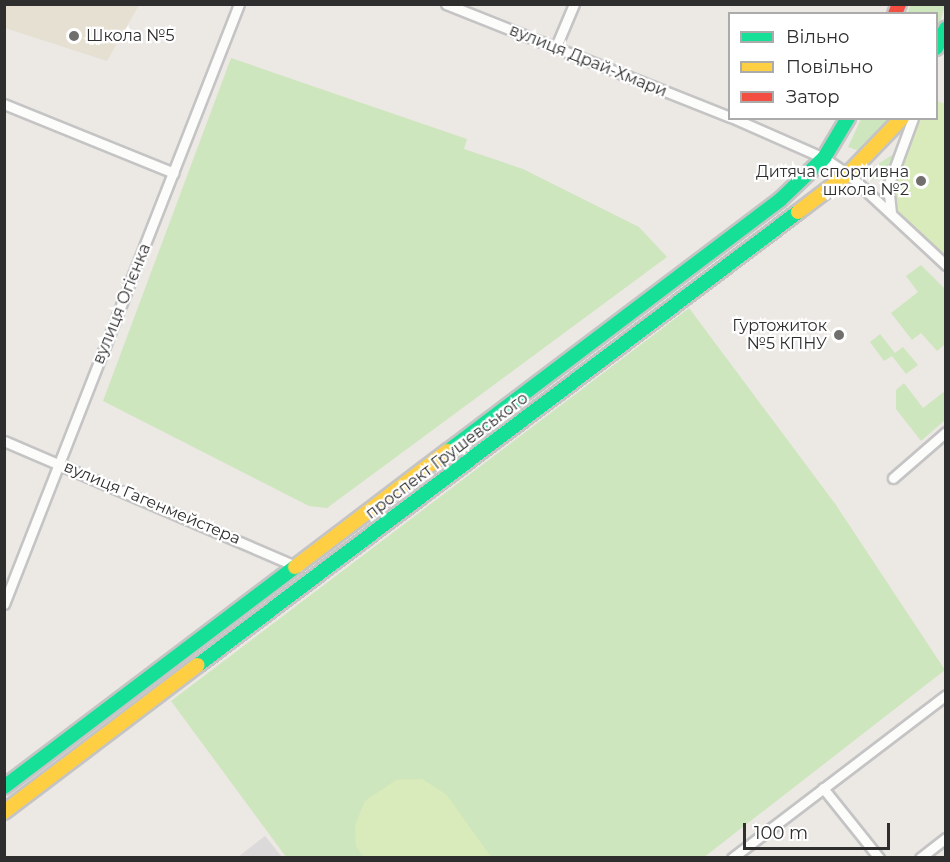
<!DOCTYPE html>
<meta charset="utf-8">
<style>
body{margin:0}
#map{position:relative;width:950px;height:862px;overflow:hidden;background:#ece8e4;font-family:Montserrat,sans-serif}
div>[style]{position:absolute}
.industrial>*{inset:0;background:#dcd9db}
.education>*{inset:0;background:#e6e0d3}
.green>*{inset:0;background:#cee6be}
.pitch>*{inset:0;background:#d9eabb}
.roads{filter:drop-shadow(2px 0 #c5c4c5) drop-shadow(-2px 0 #c5c4c5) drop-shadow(0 2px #c5c4c5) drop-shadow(0 -2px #c5c4c5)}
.street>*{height:9px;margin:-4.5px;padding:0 4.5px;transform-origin:4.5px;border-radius:4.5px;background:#fcfcfb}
.fast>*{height:14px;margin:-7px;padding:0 7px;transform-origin:7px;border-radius:7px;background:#16e098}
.slow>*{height:14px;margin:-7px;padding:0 7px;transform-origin:7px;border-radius:7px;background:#ffcf43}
.jam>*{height:14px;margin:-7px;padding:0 7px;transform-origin:7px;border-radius:7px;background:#f24e42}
.dots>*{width:16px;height:16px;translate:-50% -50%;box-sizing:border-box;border:3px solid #fff;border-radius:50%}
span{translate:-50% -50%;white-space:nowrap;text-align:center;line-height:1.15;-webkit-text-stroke:4.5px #fff;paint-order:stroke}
.poi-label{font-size:16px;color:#2e2e2e}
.left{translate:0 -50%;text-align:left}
.right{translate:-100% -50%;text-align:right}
.street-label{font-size:16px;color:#2e2e2e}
.frame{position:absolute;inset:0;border:6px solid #2e2e2e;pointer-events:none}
.legend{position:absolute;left:728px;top:12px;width:210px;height:108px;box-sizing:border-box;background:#fff;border:2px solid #ababab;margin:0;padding:8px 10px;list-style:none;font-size:18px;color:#2e2e2e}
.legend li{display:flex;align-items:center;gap:12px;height:30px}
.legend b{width:30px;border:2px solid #ababab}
.scale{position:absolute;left:743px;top:823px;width:147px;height:27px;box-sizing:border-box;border:3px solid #2e2e2e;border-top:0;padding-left:8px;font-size:18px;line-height:21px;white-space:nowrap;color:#2e2e2e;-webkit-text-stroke:4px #fff;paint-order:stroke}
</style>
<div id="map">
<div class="industrial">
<i style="clip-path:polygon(265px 836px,282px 857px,238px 857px)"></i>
</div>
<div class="education">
<i style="clip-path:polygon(4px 5px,5px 4px,139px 5px,107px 61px,5px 28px)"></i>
</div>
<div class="green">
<i style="clip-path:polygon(910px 5px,945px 5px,937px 32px,936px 14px,907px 14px)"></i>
<i style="clip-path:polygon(231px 58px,467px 139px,464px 149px,523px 169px,639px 227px,667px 257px,327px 508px,309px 506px,103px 401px)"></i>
<i style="clip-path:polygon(861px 119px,891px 119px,862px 152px,848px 147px)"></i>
<i style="clip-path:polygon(895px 153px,881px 180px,865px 179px,866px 172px)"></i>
<i style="clip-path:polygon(921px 265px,945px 289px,945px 344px,937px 351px,921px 333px,912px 340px,891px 313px,918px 292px,906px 276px)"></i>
<i style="clip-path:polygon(689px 308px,836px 505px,945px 670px,703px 858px,286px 857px,171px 701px)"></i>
<i style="clip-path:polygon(880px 334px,895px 353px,903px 347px,918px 365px,906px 374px,892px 356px,884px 361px,870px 342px)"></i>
<i style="clip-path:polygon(904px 383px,923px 408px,945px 391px,945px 420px,921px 441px,896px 409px,896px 390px)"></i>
</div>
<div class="pitch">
<i style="clip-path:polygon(937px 101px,945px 104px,945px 255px,894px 207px,892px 187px,920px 119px,936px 118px)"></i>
<i style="clip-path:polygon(422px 779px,446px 794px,491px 857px,364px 857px,356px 846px,355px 825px,365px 801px,396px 780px)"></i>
</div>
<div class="roads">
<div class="street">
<i style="left:446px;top:4px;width:306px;rotate:21.7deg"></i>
<i style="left:555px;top:49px;width:49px;rotate:-67.1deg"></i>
<i style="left:4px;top:104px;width:183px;rotate:22.1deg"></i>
<i style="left:733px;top:118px;width:99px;rotate:23.7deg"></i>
<i style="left:824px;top:158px;width:29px;rotate:34deg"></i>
<i style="left:848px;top:174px;width:134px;rotate:42.9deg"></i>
<i style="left:891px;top:213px;width:27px;rotate:-96deg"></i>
<i style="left:888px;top:186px;width:72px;rotate:-69.8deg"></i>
<i style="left:4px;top:441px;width:320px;rotate:23.2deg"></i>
<i style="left:893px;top:478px;width:70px;rotate:-41deg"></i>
<i style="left:4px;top:604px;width:644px;rotate:-68.61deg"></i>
<i style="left:823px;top:788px;width:90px;rotate:51.3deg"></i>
<i style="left:732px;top:858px;width:269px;rotate:-37.3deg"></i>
<i style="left:920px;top:858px;width:33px;rotate:-38deg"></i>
</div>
<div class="fast">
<i style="left:936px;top:48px;width:22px;rotate:-63deg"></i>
<i style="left:448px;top:451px;width:416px;rotate:-37.1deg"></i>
<i style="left:780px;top:200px;width:61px;rotate:-43.7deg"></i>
<i style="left:824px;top:158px;width:47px;rotate:-59deg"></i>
<i style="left:198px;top:665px;width:752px;rotate:-37.05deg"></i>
<i style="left:4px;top:787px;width:365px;rotate:-37.1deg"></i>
</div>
<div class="slow">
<i style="left:798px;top:212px;width:63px;rotate:-37.2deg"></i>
<i style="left:848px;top:174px;width:78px;rotate:-46deg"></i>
<i style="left:295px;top:567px;width:192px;rotate:-37.2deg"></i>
<i style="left:4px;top:812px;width:243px;rotate:-37.2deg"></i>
</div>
<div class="jam">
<i style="left:895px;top:14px;width:11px;rotate:-68deg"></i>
</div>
</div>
<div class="dots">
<i style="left:74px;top:36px;background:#706f6e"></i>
<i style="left:921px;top:181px;background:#706f6e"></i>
<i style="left:839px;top:335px;background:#706f6e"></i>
</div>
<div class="poi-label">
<span class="left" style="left:86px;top:36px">Школа №5</span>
<span class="right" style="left:909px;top:181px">Дитяча спортивна<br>школа №2</span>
<span class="right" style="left:827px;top:335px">Гуртожиток<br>№5 КПНУ</span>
</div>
<div class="street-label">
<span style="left:588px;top:61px;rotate:22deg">вулиця Драй-Хмари</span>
<span style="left:122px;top:304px;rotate:-68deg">вулиця Огієнка</span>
<span style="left:447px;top:456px;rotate:-37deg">проспект Грушевського</span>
<span style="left:152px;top:503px;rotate:23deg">вулиця Гагенмейстера</span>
</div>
<div class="frame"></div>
<ul class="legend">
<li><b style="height:8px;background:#16e098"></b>Вільно</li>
<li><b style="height:8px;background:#ffcf43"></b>Повільно</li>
<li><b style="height:8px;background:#f24e42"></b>Затор</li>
</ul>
<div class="scale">100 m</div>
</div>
